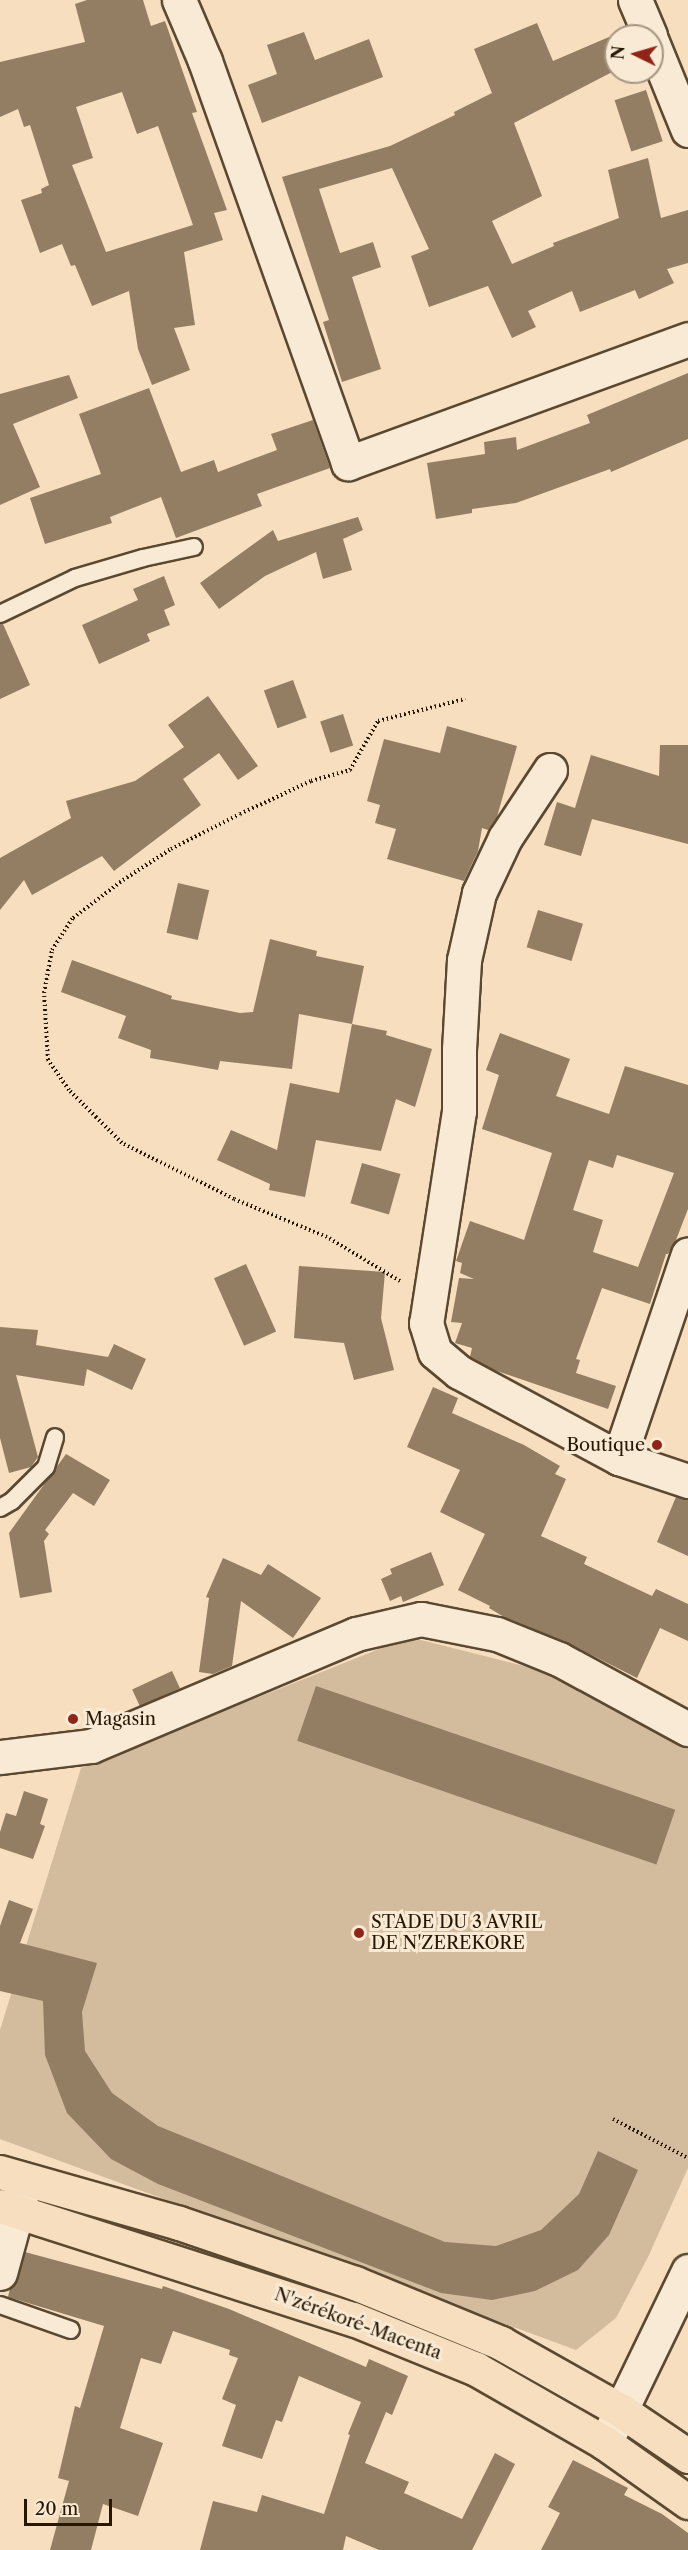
<!DOCTYPE html>
<meta charset="utf-8">
<style>
body{margin:0}
#map{position:relative;width:688px;height:2550px;overflow:hidden;background:#f6debe;font-family:"Libre Caslon Text",serif}
div>[style]{position:absolute}
.green>*{inset:0;background:#d3bc9e}
.building>*{inset:0;background:#937e63;transform-origin:0 0}
.path>*{height:4px;margin-top:-2px;transform-origin:0;background:repeating-linear-gradient(90deg,#271601 0 1.5px,transparent 0 4.5px)}
.roads{filter:drop-shadow(2px 0 #5b4830) drop-shadow(-2px 0 #5b4830) drop-shadow(0 2px #5b4830) drop-shadow(0 -2px #5b4830)}
.lane>*{height:16px;margin:-8px;padding:0 8px;transform-origin:8px;border-radius:8px;background:#f9ead5}
.street>*{height:33px;margin:-16.5px;padding:0 16.5px;transform-origin:16.5px;border-radius:16.5px;background:#f9ead5}
.secondary>*{height:33px;margin:-16.5px;padding:0 16.5px;transform-origin:16.5px;border-radius:16.5px;background:#f9ead5}
.highway>*{height:33px;margin:-16.5px;padding:0 16.5px;transform-origin:16.5px;border-radius:16.5px;background:#f6debe}
.dots>*{width:16px;height:16px;translate:-50% -50%;box-sizing:border-box;border:3px solid #f9ead5;border-radius:50%}
span{translate:-50% -50%;white-space:nowrap;text-align:center;line-height:1.15;-webkit-text-stroke:6px #f9ead5;paint-order:stroke}
.poi-label{font-size:18px;color:#271601}
.right{translate:-100% -50%;text-align:right}
.left{translate:0 -50%;text-align:left}
.street-label{font-size:18px;color:#271601}
.north{position:absolute;left:604px;top:24px;width:60px;height:60px;box-sizing:border-box;background:#f9ead5;border:2px solid #a59580;border-radius:50%;rotate:275deg;font-size:16px;font-weight:700;line-height:24px;text-align:center;color:#271601}
.north::after{content:'';display:block;margin:auto;width:21px;height:27px;background:#8f2418;clip-path:polygon(50% 0,100% 100%,50% 72%,0 100%)}
.scale{position:absolute;left:24px;top:2499px;width:88px;height:27px;box-sizing:border-box;border:3px solid #271601;border-top:0;padding-left:8px;font-size:18px;line-height:21px;white-space:nowrap;color:#271601;-webkit-text-stroke:4px #f9ead5;paint-order:stroke}
</style>
<div id="map">
<div class="green">
<i style="clip-path:polygon(409px 1637px,552px 1673px,688px 1749px,688px 2168px,649px 2255px,616px 2318px,576px 2350px,0 2139px,0 2030px,81px 1768px)"></i>
</div>
<div class="building">
<i style="clip-path:polygon(evenodd,87px 0,143px 0,151px 26px,165px 21px,197px 112px,192px 113px,227px 210px,214px 213px,223px 240px,184px 252px,195px 325px,174px 328px,190px 370px,152px 385px,138px 349px,129px 291px,92px 306px,75px 265px,71px 266px,62px 244px,40px 253px,21px 200px,42px 193px,41px 189px,49px 185px,30px 125px,24px 127px,18px 109px,0 117px,0 62px,85px 42px,75px 4px,87px 0,122px 92px,137px 134px,158px 126px,193px 225px,106px 252px,72px 165px,93px 158px,76px 107px,122px 92px)"></i>
<i style="clip-path:polygon(537px 23px,553px 61px,609px 37px,616px 58px,616px 70px,514px 123px,542px 196px,492px 221px,512px 264px,554px 246px,553px 243px,619px 218px,608px 170px,648px 158px,661px 218px,688px 210px,688px 263px,667px 269px,674px 283px,639px 299px,635px 290px,580px 312px,572px 291px,528px 311px,536px 327px,512px 338px,488px 286px,429px 307px,411px 256px,429px 249px,392px 168px,319px 189px,340px 253px,373px 242px,381px 267px,352px 277px,381px 369px,342px 382px,323px 322px,329px 320px,282px 177px,390px 146px,455px 115px,454px 112px,492px 93px,474px 49px)"></i>
<i style="clip-path:polygon(304px 32px,315px 60px,369px 39px,383px 77px,262px 123px,248px 85px,277px 74px,267px 45px)"></i>
<i style="left:646px;top:90px;width:54px;height:33px;rotate:72deg"></i>
<i style="clip-path:polygon(688px 373px,688px 439px,611px 472px,610px 469px,516px 503px,472px 509px,472px 513px,436px 519px,427px 463px,485px 454px,484px 442px,516px 437px,517px 450px,590px 423px,587px 415px)"></i>
<i style="clip-path:polygon(69px 375px,78px 398px,13px 424px,40px 487px,0 505px,0 394px)"></i>
<i style="clip-path:polygon(149px 388px,181px 472px,214px 460px,218px 472px,277px 450px,271px 434px,313px 420px,330px 468px,257px 494px,262px 506px,176px 538px,161px 497px,110px 517px,112px 523px,45px 544px,30px 498px,101px 474px,79px 414px)"></i>
<i style="clip-path:polygon(358px 517px,363px 530px,343px 539px,352px 570px,323px 579px,316px 552px,265px 576px,219px 609px,200px 583px,273px 530px,278px 541px)"></i>
<i style="clip-path:polygon(164px 576px,175px 605px,164px 610px,170px 625px,147px 634px,150px 641px,99px 664px,82px 625px,138px 600px,133px 589px)"></i>
<i style="clip-path:polygon(0 624px,3px 624px,30px 685px,0 699px)"></i>
<i style="left:293px;top:680px;width:40px;height:31px;rotate:70deg"></i>
<i style="clip-path:polygon(208px 696px,258px 766px,238px 780px,219px 753px,183px 779px,201px 805px,114px 871px,102px 856px,32px 895px,24px 880px,0 910px,0 858px,71px 818px,66px 801px,135px 781px,184px 747px,168px 725px)"></i>
<i style="left:343px;top:714px;width:33px;height:24px;rotate:72deg"></i>
<i style="clip-path:polygon(447px 726px,517px 746px,497px 817px,488px 830px,482px 828px,478px 851px,464px 881px,387px 859px,396px 829px,375px 823px,380px 805px,367px 801px,384px 739px,440px 753px)"></i>
<i style="clip-path:polygon(660px 745px,688px 745px,688px 844px,592px 819px,581px 856px,544px 845px,557px 802px,575px 808px,591px 755px,659px 776px)"></i>
<i style="left:178px;top:883px;width:32px;height:51px;rotate:13deg"></i>
<i style="left:538px;top:910px;width:47px;height:39px;rotate:17deg"></i>
<i style="clip-path:polygon(270px 939px,317px 951px,316px 956px,364px 966px,352px 1024px,299px 1014px,292px 1069px,220px 1061px,218px 1070px,150px 1058px,151px 1050px,118px 1038px,126px 1016px,61px 992px,72px 960px,172px 996px,171px 999px,240px 1013px,253px 1012px)"></i>
<i style="clip-path:polygon(352px 1024px,387px 1031px,386px 1035px,432px 1049px,415px 1107px,396px 1099px,381px 1151px,316px 1140px,305px 1197px,269px 1190px,270px 1184px,217px 1160px,231px 1130px,277px 1150px,290px 1083px,339px 1093px)"></i>
<i style="clip-path:polygon(evenodd,500px 1033px,570px 1059px,556px 1096px,609px 1114px,625px 1066px,688px 1085px,688px 1209px,676px 1240px,668px 1254px,666px 1254px,650px 1304px,602px 1288px,576px 1359px,580px 1360px,576px 1373px,616px 1386px,608px 1409px,494px 1370px,470px 1357px,472px 1348px,455px 1343px,462px 1323px,451px 1322px,459px 1278px,474px 1279px,460px 1273px,462px 1263px,456px 1261px,470px 1221px,524px 1240px,552px 1153px,482px 1129px,499px 1075px,486px 1070px,500px 1033px,617px 1155px,674px 1173px,638px 1267px,593px 1252px,603px 1220px,573px 1210px,589px 1160px,613px 1168px,617px 1155px)"></i>
<i style="left:362px;top:1163px;width:40px;height:42px;rotate:16deg"></i>
<i style="left:246px;top:1264px;width:74px;height:35px;rotate:66deg"></i>
<i style="clip-path:polygon(299px 1266px,385px 1272px,381px 1318px,394px 1370px,354px 1380px,344px 1343px,294px 1338px)"></i>
<i style="clip-path:polygon(0 1327px,38px 1330px,36px 1345px,108px 1357px,114px 1344px,146px 1359px,132px 1390px,87px 1369px,84px 1386px,16px 1375px,38px 1457px,31px 1467px,9px 1473px,0 1438px)"></i>
<i style="clip-path:polygon(433px 1387px,458px 1398px,452px 1413px,524px 1445px,560px 1466px,555px 1474px,566px 1479px,541px 1536px,587px 1557px,584px 1564px,652px 1596px,656px 1589px,688px 1604px,688px 1641px,660px 1628px,637px 1678px,566px 1642px,504px 1617px,489px 1608px,490px 1606px,458px 1590px,485px 1534px,440px 1512px,460px 1470px,407px 1447px)"></i>
<i style="clip-path:polygon(66px 1454px,110px 1480px,94px 1506px,73px 1493px,45px 1530px,49px 1534px,44px 1541px,52px 1592px,20px 1598px,9px 1533px)"></i>
<i style="clip-path:polygon(676px 1497px,688px 1499px,688px 1556px,657px 1542px)"></i>
<i style="clip-path:polygon(431px 1552px,444px 1585px,403px 1602px,401px 1596px,390px 1601px,381px 1579px,392px 1574px,390px 1569px)"></i>
<i style="clip-path:polygon(223px 1558px,261px 1575px,268px 1564px,321px 1598px,293px 1638px,241px 1601px,232px 1666px,213px 1674px,199px 1672px,209px 1598px,206px 1597px)"></i>
<i style="left:172px;top:1671px;width:19px;height:44px;rotate:65deg"></i>
<i style="left:316px;top:1686px;width:380px;height:58px;rotate:19deg"></i>
<i style="clip-path:polygon(24px 1791px,48px 1799px,40px 1824px,45px 1826px,33px 1859px,0 1848px,0 1832px,6px 1813px,16px 1816px)"></i>
<i style="clip-path:polygon(9px 1900px,33px 1909px,20px 1943px,97px 1963px,82px 2012px,85px 2051px,112px 2093px,158px 2126px,445px 2242px,496px 2246px,541px 2230px,579px 2194px,598px 2151px,638px 2170px,609px 2235px,578px 2270px,535px 2291px,492px 2300px,441px 2293px,158px 2184px,111px 2159px,67px 2113px,45px 2055px,43px 2001px,0 1991px,0 1926px)"></i>
<i style="clip-path:polygon(25px 2252px,162px 2289px,163px 2286px,229px 2309px,366px 2367px,369px 2359px,408px 2376px,392px 2415px,386px 2412px,365px 2463px,409px 2482px,404px 2493px,462px 2519px,495px 2453px,515px 2464px,472px 2550px,379px 2550px,346px 2536px,343px 2550px,200px 2550px,213px 2501px,257px 2512px,262px 2495px,324px 2514px,350px 2435px,348px 2434px,361px 2402px,299px 2376px,282px 2422px,276px 2420px,262px 2459px,222px 2446px,236px 2405px,222px 2399px,238px 2358px,229px 2355px,230px 2350px,173px 2331px,161px 2364px,141px 2358px,120px 2428px,163px 2443px,138px 2516px,103px 2504px,91px 2550px,50px 2550px,69px 2481px,58px 2478px,75px 2406px,80px 2408px,104px 2326px,8px 2297px,10px 2288px,18px 2278px)"></i>
<i style="clip-path:polygon(573px 2460px,628px 2488px,624px 2495px,662px 2514px,688px 2533px,688px 2550px,541px 2550px,560px 2513px,548px 2507px)"></i>
</div>
<div class="path">
<i style="left:400px;top:1281px;width:85px;rotate:-148.9deg"></i>
<i style="left:327px;top:1237px;width:100px;rotate:-157.8deg"></i>
<i style="left:234px;top:1199px;width:125px;rotate:-153.4deg"></i>
<i style="left:122px;top:1143px;width:75px;rotate:-135deg"></i>
<i style="left:69px;top:1090px;width:37px;rotate:-125deg"></i>
<i style="left:48px;top:1060px;width:67px;rotate:-93.4deg"></i>
<i style="left:44px;top:993px;width:44px;rotate:-79.5deg"></i>
<i style="left:52px;top:950px;width:38px;rotate:-57deg"></i>
<i style="left:73px;top:918px;width:63px;rotate:-37.2deg"></i>
<i style="left:123px;top:880px;width:57px;rotate:-32.9deg"></i>
<i style="left:171px;top:849px;width:77px;rotate:-26.9deg"></i>
<i style="left:240px;top:814px;width:78px;rotate:-24.9deg"></i>
<i style="left:311px;top:781px;width:41px;rotate:-15.8deg"></i>
<i style="left:350px;top:770px;width:56px;rotate:-60.3deg"></i>
<i style="left:378px;top:721px;width:90px;rotate:-14.2deg"></i>
<i style="left:613px;top:2119px;width:85px;rotate:27.5deg"></i>
</div>
<div class="roads">
<div class="lane">
<i style="left:0;top:614px;width:83px;rotate:-25.6deg"></i>
<i style="left:75px;top:578px;width:71px;rotate:-16.4deg"></i>
<i style="left:143px;top:558px;width:52px;rotate:-12.2deg"></i>
<i style="left:0;top:1508px;width:14px;rotate:-30deg"></i>
<i style="left:12px;top:1501px;width:48px;rotate:-45deg"></i>
<i style="left:46px;top:1467px;width:31px;rotate:-73deg"></i>
<i style="left:0;top:2305px;width:75px;rotate:19.4deg"></i>
</div>
<div class="street">
<i style="left:179px;top:0;width:66px;rotate:66.9deg"></i>
<i style="left:205px;top:61px;width:427px;rotate:70.4deg"></i>
<i style="left:348px;top:463px;width:362px;rotate:-20deg"></i>
<i style="left:635px;top:0;width:39px;rotate:67deg"></i>
<i style="left:652px;top:42px;width:95px;rotate:67.8deg"></i>
<i style="left:550px;top:770px;width:82px;rotate:123.5deg"></i>
<i style="left:505px;top:838px;width:61px;rotate:115.3deg"></i>
<i style="left:479px;top:893px;width:69px;rotate:102.6deg"></i>
<i style="left:464px;top:960px;width:89px;rotate:93.2deg"></i>
<i style="left:459px;top:1049px;width:62px;rotate:90deg"></i>
<i style="left:459px;top:1111px;width:215px;rotate:98.8deg"></i>
<i style="left:426px;top:1323px;width:30px;rotate:73deg"></i>
<i style="left:435px;top:1352px;width:31px;rotate:40deg"></i>
<i style="left:459px;top:1372px;width:182px;rotate:28.3deg"></i>
<i style="left:619px;top:1458px;width:73px;rotate:18.4deg"></i>
<i style="left:619px;top:1458px;width:215px;rotate:-71.3deg"></i>
<i style="left:0;top:1757px;width:92px;rotate:-6.9deg"></i>
<i style="left:91px;top:1746px;width:288px;rotate:-22.9deg"></i>
<i style="left:356px;top:1634px;width:67px;rotate:-13deg"></i>
<i style="left:421px;top:1619px;width:77px;rotate:11.2deg"></i>
<i style="left:497px;top:1634px;width:67px;rotate:22deg"></i>
<i style="left:559px;top:1659px;width:147px;rotate:28.5deg"></i>
<i style="left:0;top:2273px;width:91px;rotate:-74.7deg"></i>
</div>
<div class="secondary">
<i style="left:605px;top:2443px;width:191px;rotate:-64.2deg"></i>
</div>
<div class="highway">
<i style="left:0;top:2172px;width:186px;rotate:15.9deg"></i>
<i style="left:179px;top:2223px;width:186px;rotate:18.8deg"></i>
<i style="left:355px;top:2283px;width:158px;rotate:22.3deg"></i>
<i style="left:501px;top:2343px;width:137px;rotate:29.4deg"></i>
<i style="left:620px;top:2410px;width:82px;rotate:34.1deg"></i>
<i style="left:0;top:2206px;width:371px;rotate:17.8deg"></i>
<i style="left:353px;top:2319px;width:133px;rotate:22.1deg"></i>
<i style="left:476px;top:2369px;width:149px;rotate:29.8deg"></i>
<i style="left:605px;top:2443px;width:102px;rotate:35.4deg"></i>
</div>
</div>
<div class="dots">
<i style="left:657px;top:1445px;background:#8f2418"></i>
<i style="left:73px;top:1719px;background:#8f2418"></i>
<i style="left:359px;top:1933px;background:#8f2418"></i>
</div>
<div class="poi-label">
<span class="right" style="left:645px;top:1445px">Boutique</span>
<span class="left" style="left:85px;top:1719px">Magasin</span>
<span class="left" style="left:371px;top:1933px">STADE DU 3 AVRIL<br>DE N'ZEREKORE</span>
</div>
<div class="street-label">
<span style="left:358px;top:2324px;rotate:20deg">N'zérékoré-Macenta</span>
</div>
<div class="north">N</div>
<div class="scale">20 m</div>
</div>
